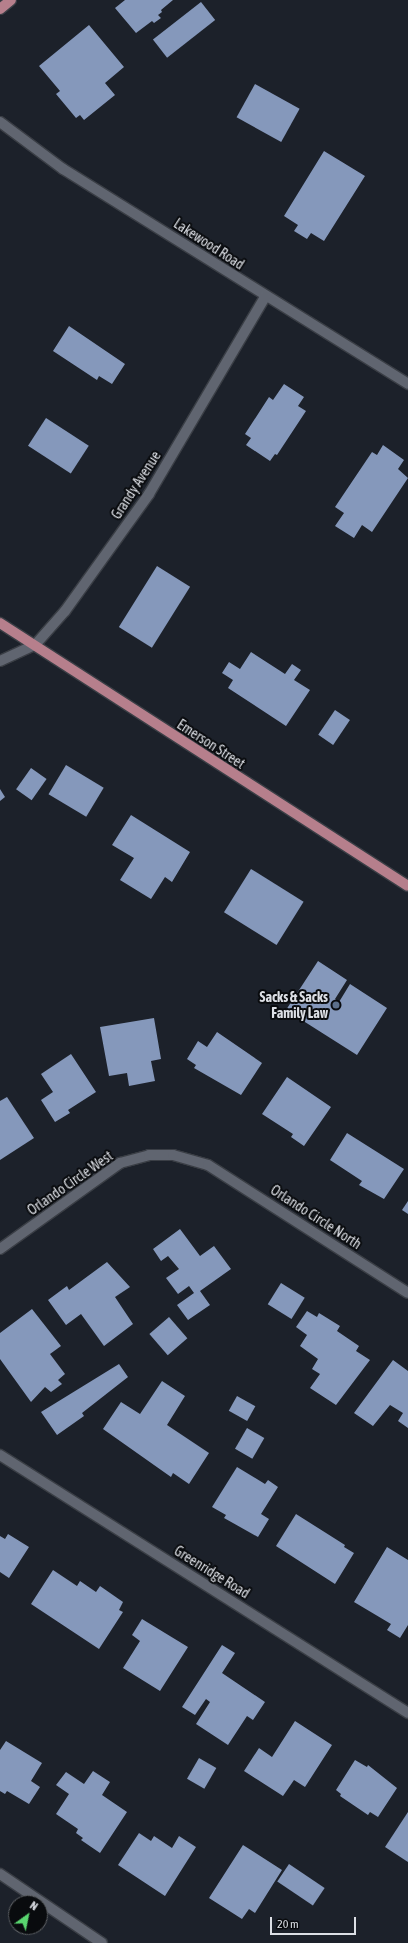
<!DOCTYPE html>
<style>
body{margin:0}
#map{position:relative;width:408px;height:1943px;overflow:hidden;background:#1c212a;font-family:"Asap Condensed",sans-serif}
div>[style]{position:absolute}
.building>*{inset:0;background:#8598bb;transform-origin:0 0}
.roads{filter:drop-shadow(1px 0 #3a3e45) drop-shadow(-1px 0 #3a3e45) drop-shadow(0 1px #3a3e45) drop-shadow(0 -1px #3a3e45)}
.minor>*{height:10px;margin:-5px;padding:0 5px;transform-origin:5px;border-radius:5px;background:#606570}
.major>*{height:10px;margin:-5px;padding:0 5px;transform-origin:5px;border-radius:5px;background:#b67f8c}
.dots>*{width:11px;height:11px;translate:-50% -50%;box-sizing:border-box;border:2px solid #090b0e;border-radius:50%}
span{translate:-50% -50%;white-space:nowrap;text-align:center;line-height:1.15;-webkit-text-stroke:4px #090b0e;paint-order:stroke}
.street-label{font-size:14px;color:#dcdfe5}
.poi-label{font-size:14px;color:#dcdfe5;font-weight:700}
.right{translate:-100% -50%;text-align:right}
.north{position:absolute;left:8px;top:1895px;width:40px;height:40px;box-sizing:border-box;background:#090b0e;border:1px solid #5d6064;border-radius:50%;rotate:33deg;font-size:11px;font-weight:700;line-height:16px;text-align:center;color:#dcdfe5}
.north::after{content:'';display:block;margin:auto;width:14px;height:18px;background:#59d56f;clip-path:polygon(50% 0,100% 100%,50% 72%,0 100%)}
.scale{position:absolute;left:270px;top:1917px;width:86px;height:18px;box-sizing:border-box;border:2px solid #dcdfe5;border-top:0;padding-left:5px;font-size:12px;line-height:14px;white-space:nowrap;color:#dcdfe5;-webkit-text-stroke:3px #090b0e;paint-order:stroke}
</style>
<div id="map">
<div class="building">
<i style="clip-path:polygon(125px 0,173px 0,161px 10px,162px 12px,158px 15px,161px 18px,154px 23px,152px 21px,136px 33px,115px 8px)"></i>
<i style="left:201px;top:2px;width:23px;height:61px;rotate:52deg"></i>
<i style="clip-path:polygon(89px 25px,124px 67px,105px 83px,115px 95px,84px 120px,80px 115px,76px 118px,56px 94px,60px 91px,39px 66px)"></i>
<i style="left:255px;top:84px;width:51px;height:38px;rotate:29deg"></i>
<i style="clip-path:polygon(324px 151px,365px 176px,324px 241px,311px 233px,307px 239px,294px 231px,298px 225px,284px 216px)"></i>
<i style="clip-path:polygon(69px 326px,125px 364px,112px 384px,99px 376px,97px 380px,53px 351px)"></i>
<i style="clip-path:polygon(284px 384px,304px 397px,298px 406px,306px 411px,277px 455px,275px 454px,270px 461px,246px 445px,251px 438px,245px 434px,269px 397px,273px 400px)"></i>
<i style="left:46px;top:418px;width:51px;height:33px;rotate:33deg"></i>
<i style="clip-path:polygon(383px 445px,404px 460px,398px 469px,408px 478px,372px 532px,362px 525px,354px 538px,335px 526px,344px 513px,335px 507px,372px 452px,377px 455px)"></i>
<i style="left:157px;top:566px;width:39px;height:72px;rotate:32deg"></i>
<i style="clip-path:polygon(251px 652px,285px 674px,292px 664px,301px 670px,294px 680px,310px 690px,286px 726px,228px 688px,233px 680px,222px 673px,229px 662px,240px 669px)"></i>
<i style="left:335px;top:710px;width:18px;height:30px;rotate:34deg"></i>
<i style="left:66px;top:765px;width:44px;height:34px;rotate:31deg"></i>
<i style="left:31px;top:768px;width:19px;height:26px;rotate:35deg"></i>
<i style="clip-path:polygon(0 789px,5px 797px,0 801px)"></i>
<i style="clip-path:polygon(131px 815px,190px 852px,172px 882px,165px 877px,151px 899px,120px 880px,134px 858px,112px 845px)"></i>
<i style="left:251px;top:869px;width:62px;height:51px;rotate:32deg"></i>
<i style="clip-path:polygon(318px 961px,347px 980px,335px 999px,339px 1002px,350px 984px,387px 1008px,357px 1055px,286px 1010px)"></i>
<i style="clip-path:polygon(154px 1018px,161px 1059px,151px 1061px,155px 1081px,129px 1086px,127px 1073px,109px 1076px,100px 1027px)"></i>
<i style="clip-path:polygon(217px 1032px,262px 1063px,241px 1095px,194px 1068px,196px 1065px,187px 1059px,198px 1041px,207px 1047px)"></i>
<i style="clip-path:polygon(71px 1054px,96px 1092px,68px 1110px,70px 1113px,55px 1122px,41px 1100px,53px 1092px,41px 1074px)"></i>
<i style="clip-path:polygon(287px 1077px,331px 1107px,304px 1146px,291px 1137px,293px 1134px,262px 1114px)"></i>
<i style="clip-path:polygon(7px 1097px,34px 1138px,0 1160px,0 1101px)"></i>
<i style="clip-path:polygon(347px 1133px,404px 1169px,384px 1199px,359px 1185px,362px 1181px,330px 1160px)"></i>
<i style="clip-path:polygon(408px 1201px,408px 1214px,402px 1210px)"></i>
<i style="clip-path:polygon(180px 1229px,200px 1256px,214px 1246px,231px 1269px,200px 1291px,210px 1305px,188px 1320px,177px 1305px,194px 1293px,189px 1286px,178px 1294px,166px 1278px,179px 1269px,168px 1256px,161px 1261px,153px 1249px)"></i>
<i style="clip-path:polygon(107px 1262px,130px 1287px,115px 1297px,133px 1324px,104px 1346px,81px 1314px,66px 1325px,48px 1300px,67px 1286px,69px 1290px)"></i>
<i style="left:281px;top:1283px;width:28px;height:25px;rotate:32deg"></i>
<i style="clip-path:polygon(32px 1309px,61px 1346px,50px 1354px,65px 1374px,58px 1380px,62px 1384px,51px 1392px,45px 1387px,31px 1402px,0 1359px,0 1333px)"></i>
<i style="clip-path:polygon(307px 1311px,317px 1317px,319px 1313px,340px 1326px,337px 1331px,359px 1346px,356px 1351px,370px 1360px,336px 1405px,310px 1388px,320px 1374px,312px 1369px,318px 1359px,300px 1346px,307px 1335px,296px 1327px)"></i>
<i style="left:169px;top:1317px;width:28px;height:26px;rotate:49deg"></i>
<i style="clip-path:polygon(393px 1360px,408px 1371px,408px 1428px,398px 1421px,403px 1413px,390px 1405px,373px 1426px,354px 1413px)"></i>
<i style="clip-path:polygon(119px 1364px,128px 1377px,82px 1413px,84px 1416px,57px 1435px,41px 1412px)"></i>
<i style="clip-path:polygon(162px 1381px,185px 1396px,167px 1425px,209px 1453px,189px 1484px,173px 1473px,171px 1477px,103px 1429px,121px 1402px,140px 1414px)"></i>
<i style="left:237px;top:1396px;width:21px;height:17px;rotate:29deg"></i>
<i style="left:247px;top:1428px;width:20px;height:24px;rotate:30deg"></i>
<i style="clip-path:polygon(237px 1467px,265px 1484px,268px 1480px,278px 1487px,261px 1514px,269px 1519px,258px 1537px,224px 1518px,226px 1515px,212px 1507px)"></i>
<i style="clip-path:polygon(296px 1514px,345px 1545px,344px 1547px,354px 1553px,335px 1584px,276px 1546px)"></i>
<i style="clip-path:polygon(8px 1534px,29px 1547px,9px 1578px,0 1572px,0 1536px,5px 1539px)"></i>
<i style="clip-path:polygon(387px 1547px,408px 1560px,408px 1625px,400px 1638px,387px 1630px,391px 1624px,354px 1602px)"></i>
<i style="clip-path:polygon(53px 1570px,77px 1586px,80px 1581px,96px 1592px,100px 1586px,123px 1602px,119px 1610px,123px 1612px,99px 1649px,31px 1604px)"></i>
<i style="clip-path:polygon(142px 1619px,188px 1647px,160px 1691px,123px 1668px,140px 1641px,132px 1635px)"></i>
<i style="clip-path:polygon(222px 1645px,235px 1653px,222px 1673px,265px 1702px,253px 1720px,247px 1716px,228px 1745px,196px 1724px,210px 1702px,206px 1699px,195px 1715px,182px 1707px)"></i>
<i style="clip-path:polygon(295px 1721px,332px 1745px,305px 1787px,294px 1780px,283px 1796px,244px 1771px,259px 1748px,272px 1757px)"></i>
<i style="clip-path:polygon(6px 1741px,42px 1763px,31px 1781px,40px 1787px,29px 1804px,7px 1791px,5px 1794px,0 1791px,0 1750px)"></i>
<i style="left:199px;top:1758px;width:20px;height:24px;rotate:30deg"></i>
<i style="clip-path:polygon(355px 1760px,367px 1767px,368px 1765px,397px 1788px,378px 1817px,370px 1812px,368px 1815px,340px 1796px,341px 1794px,336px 1790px)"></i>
<i style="clip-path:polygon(93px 1771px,110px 1782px,102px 1795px,127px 1812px,100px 1853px,81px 1840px,83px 1838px,76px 1833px,78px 1829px,56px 1814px,69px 1794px,56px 1785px,66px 1772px,84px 1784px)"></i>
<i style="clip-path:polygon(408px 1812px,408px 1862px,385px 1847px)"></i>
<i style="clip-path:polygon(139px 1833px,151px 1841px,154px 1836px,172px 1848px,179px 1836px,196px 1847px,165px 1896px,118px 1865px)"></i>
<i style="clip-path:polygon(243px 1845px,282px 1870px,255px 1913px,249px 1909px,242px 1919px,209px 1898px)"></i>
<i style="left:289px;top:1864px;width:43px;height:21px;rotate:34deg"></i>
</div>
<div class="roads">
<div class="minor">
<i style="left:0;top:122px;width:79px;rotate:36.7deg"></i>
<i style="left:63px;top:169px;width:407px;rotate:31.9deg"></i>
<i style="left:0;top:661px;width:38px;rotate:-25deg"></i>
<i style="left:35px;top:645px;width:45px;rotate:-48.6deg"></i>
<i style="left:65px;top:611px;width:144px;rotate:-54.3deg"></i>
<i style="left:149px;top:494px;width:229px;rotate:-59.5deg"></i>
<i style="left:0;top:1249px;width:148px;rotate:-35.6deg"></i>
<i style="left:120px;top:1163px;width:30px;rotate:-15deg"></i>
<i style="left:149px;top:1155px;width:24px"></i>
<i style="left:173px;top:1155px;width:36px;rotate:16deg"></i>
<i style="left:208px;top:1165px;width:237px;rotate:32.6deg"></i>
<i style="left:0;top:1455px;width:483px;rotate:32.3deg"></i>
<i style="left:0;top:1874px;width:123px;rotate:34.1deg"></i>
</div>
<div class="major">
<i style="left:0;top:9px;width:14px;rotate:-39deg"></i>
<i style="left:0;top:623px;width:485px;rotate:32.8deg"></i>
</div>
</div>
<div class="dots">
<i style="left:336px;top:1005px;background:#5c6f8a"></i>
</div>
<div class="street-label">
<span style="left:209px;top:244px;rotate:33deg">Lakewood Road</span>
<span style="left:136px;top:485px;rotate:-57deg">Grandy Avenue</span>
<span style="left:211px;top:744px;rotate:33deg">Emerson Street</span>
<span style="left:70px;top:1183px;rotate:-35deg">Orlando Circle West</span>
<span style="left:316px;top:1217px;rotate:33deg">Orlando Circle North</span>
<span style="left:212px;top:1572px;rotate:32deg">Greenridge Road</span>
</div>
<div class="poi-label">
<span class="right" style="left:328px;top:1005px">Sacks &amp; Sacks<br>Family Law</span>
</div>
<div class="north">N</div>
<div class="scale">20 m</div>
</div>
